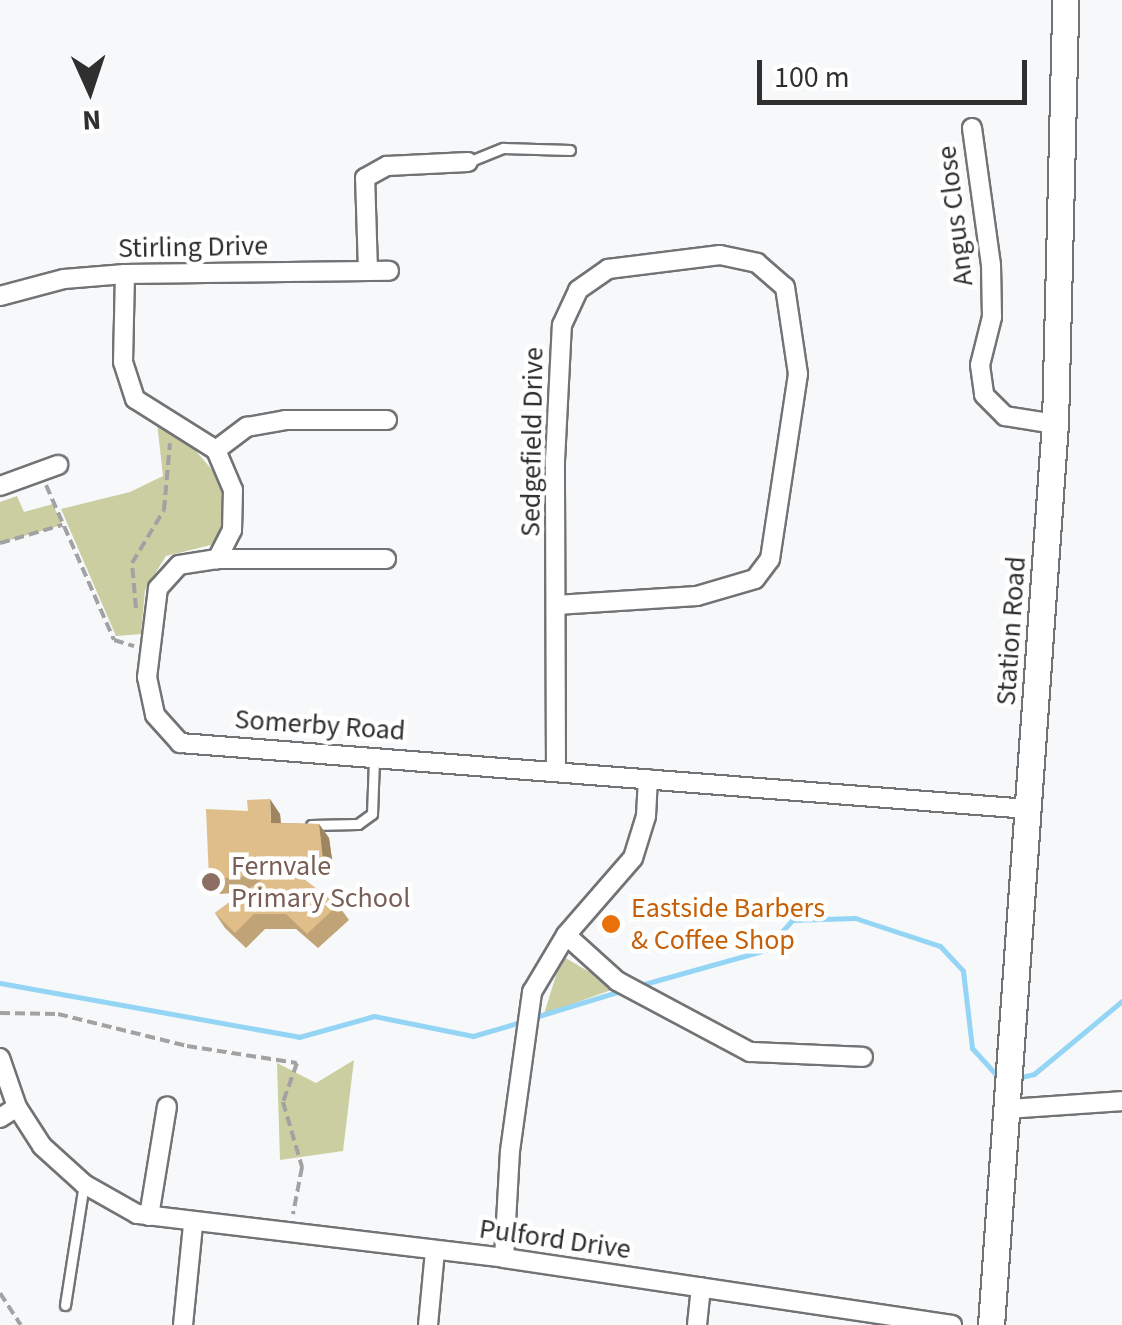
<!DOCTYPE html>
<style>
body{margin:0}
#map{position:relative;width:1122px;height:1325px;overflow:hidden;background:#f7f8f9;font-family:"Source Sans 3",sans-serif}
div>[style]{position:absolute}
.green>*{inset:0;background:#cbcea1}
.stream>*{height:5px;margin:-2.5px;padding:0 2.5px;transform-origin:2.5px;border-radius:2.5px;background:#94d5f5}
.path>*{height:4px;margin-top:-2px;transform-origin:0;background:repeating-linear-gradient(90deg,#a2a2a3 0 10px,transparent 0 15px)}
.roads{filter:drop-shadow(2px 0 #727374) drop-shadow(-2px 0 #727374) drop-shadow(0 2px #727374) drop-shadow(0 -2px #727374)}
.lane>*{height:9px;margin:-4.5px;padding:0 4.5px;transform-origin:4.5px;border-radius:4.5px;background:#fff}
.street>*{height:18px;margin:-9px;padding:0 9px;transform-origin:9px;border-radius:9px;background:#fff}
.secondary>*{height:25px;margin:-12.5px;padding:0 12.5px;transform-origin:12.5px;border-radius:12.5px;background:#fff}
.wall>*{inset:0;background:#c0a376}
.shaded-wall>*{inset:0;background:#9c8560}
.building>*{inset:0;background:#dfbe89}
.dots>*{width:28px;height:28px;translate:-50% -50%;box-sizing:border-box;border:5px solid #fff;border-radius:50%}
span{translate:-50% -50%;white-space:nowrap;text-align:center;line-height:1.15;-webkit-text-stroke:9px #fff;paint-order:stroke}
.street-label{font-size:28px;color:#2f2f30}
.education-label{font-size:28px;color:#785e54}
.left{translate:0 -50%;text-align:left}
.food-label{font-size:28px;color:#c56008}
.north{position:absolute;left:40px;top:40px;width:100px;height:100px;-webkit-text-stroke:8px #fff;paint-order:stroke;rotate:177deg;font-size:28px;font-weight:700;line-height:40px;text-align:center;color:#2f2f30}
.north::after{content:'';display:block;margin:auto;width:35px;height:45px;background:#2f2f30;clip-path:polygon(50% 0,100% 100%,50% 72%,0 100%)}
.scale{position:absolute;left:757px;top:60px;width:270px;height:45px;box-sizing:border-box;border:5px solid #2f2f30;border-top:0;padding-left:12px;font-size:30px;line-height:35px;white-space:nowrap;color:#2f2f30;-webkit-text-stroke:8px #fff;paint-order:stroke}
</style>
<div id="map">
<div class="green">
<i style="clip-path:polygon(157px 423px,189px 443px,213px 471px,224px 498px,222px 530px,211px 545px,166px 556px,145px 590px,141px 634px,116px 636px,61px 509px,130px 492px,163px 476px)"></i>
<i style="clip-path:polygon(17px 496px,24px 512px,53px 504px,62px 525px,0 543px,0 502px)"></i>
<i style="clip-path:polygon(562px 956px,617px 988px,544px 1014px)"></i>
<i style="clip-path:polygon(354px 1060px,343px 1151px,280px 1160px,277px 1063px,316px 1083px)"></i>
</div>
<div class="stream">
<i style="left:0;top:983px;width:304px;rotate:10.2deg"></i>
<i style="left:299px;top:1037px;width:78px;rotate:-15.6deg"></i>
<i style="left:374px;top:1016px;width:101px;rotate:11.4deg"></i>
<i style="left:473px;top:1036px;width:50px;rotate:-16.3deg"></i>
<i style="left:637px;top:986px;width:134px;rotate:-15.6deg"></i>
<i style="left:766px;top:950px;width:40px;rotate:-49deg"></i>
<i style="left:792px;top:920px;width:63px;rotate:-1.8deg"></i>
<i style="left:855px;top:918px;width:89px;rotate:18.2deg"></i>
<i style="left:940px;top:946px;width:34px;rotate:47deg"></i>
<i style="left:963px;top:971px;width:78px;rotate:83.3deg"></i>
<i style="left:972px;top:1048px;width:43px;rotate:47.8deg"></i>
<i style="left:532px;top:1018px;width:93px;rotate:-16.9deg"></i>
<i style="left:1017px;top:1078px;width:17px;rotate:-13deg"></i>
<i style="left:1034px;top:1074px;width:114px;rotate:-39.7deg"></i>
</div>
<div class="path">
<i style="left:46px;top:485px;width:169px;rotate:66.3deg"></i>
<i style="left:114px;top:640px;width:21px;rotate:17deg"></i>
<i style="left:0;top:543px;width:65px;rotate:-16.2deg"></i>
<i style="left:136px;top:608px;width:45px;rotate:-95.1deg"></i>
<i style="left:132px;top:563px;width:62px;rotate:-58.9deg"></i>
<i style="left:164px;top:510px;width:67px;rotate:-84.9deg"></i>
<i style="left:0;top:1013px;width:58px;rotate:1deg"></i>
<i style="left:58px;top:1014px;width:133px;rotate:13.9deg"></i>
<i style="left:187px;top:1046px;width:111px;rotate:8.8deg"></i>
<i style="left:297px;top:1063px;width:41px;rotate:109.7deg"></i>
<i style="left:283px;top:1102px;width:68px;rotate:73.7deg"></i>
<i style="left:302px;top:1167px;width:48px;rotate:100.8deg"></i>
<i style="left:0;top:1293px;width:38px;rotate:57deg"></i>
</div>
<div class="roads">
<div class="lane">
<i style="left:468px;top:162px;width:38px;rotate:-22deg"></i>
<i style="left:503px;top:148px;width:67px;rotate:1.7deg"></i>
<i style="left:311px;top:825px;width:47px;rotate:-1.2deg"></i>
<i style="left:358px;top:824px;width:17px;rotate:-36deg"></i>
<i style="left:372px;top:814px;width:55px;rotate:-87.9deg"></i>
<i style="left:65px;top:1305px;width:122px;rotate:-81.1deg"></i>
</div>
<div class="street">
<i style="left:972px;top:128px;width:138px;rotate:82.1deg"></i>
<i style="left:991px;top:265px;width:52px;rotate:88.9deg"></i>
<i style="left:992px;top:317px;width:49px;rotate:104deg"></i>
<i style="left:980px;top:365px;width:30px;rotate:82deg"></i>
<i style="left:984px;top:395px;width:30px;rotate:45deg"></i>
<i style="left:1005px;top:416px;width:51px;rotate:9.1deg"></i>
<i style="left:368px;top:271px;width:93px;rotate:-91.8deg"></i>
<i style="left:365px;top:178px;width:25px;rotate:-29deg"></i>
<i style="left:387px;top:166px;width:81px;rotate:-2.8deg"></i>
<i style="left:125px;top:274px;width:88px;rotate:91.3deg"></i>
<i style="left:123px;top:362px;width:39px;rotate:72deg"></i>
<i style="left:135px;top:399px;width:96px;rotate:32.2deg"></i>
<i style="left:216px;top:450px;width:43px;rotate:67deg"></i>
<i style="left:233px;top:490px;width:40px;rotate:91.4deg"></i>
<i style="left:232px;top:530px;width:33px;rotate:117deg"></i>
<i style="left:217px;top:559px;width:38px;rotate:171deg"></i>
<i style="left:179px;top:565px;width:31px;rotate:132deg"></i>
<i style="left:158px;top:588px;width:90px;rotate:97deg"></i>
<i style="left:147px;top:677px;width:39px;rotate:78deg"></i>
<i style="left:155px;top:715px;width:38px;rotate:48deg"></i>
<i style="left:180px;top:743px;width:852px;rotate:4.45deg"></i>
<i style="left:0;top:296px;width:66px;rotate:-14.9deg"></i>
<i style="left:64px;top:279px;width:61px;rotate:-4.7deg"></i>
<i style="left:125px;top:274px;width:264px;rotate:-0.7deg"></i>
<i style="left:216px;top:450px;width:39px;rotate:-37deg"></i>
<i style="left:247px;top:427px;width:39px;rotate:-10deg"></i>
<i style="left:285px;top:420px;width:102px"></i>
<i style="left:0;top:486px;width:62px;rotate:-19.9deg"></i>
<i style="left:217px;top:559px;width:169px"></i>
<i style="left:556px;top:771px;width:310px;rotate:-90.2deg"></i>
<i style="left:555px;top:461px;width:136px;rotate:-87.1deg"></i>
<i style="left:562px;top:325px;width:38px;rotate:-65deg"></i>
<i style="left:578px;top:290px;width:37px;rotate:-35deg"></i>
<i style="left:608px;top:269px;width:113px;rotate:-7.1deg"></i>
<i style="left:720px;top:255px;width:38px;rotate:12deg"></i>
<i style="left:757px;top:263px;width:37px;rotate:41deg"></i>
<i style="left:785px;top:287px;width:88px;rotate:81.5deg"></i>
<i style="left:798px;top:374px;width:187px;rotate:98.6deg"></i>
<i style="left:770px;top:559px;width:25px;rotate:127deg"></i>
<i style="left:755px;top:579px;width:60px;rotate:163.7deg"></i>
<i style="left:697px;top:596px;width:141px;rotate:176.3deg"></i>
<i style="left:566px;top:935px;width:69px;rotate:42deg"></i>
<i style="left:617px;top:981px;width:151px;rotate:28.1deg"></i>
<i style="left:750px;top:1052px;width:113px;rotate:2.5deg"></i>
<i style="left:0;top:1058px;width:52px;rotate:70.9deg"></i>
<i style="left:17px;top:1107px;width:46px;rotate:57.3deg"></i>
<i style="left:42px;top:1146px;width:57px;rotate:42.1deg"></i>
<i style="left:84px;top:1184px;width:61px;rotate:29.5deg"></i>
<i style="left:137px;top:1214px;width:370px;rotate:6.8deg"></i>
<i style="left:504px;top:1258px;width:453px;rotate:8.5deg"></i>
<i style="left:1008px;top:1109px;width:114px;rotate:-4deg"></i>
<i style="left:0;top:1118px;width:20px;rotate:-33deg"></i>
<i style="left:149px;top:1216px;width:111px;rotate:-80.7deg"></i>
<i style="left:504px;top:1258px;width:107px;rotate:-86.8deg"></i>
<i style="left:510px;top:1151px;width:161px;rotate:-82.1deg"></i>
<i style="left:532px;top:992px;width:66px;rotate:-59.2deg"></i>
<i style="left:566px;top:935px;width:102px;rotate:-49deg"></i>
<i style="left:633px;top:858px;width:44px;rotate:-72.8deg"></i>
<i style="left:646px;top:816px;width:37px;rotate:-87deg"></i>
<i style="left:183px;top:1325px;width:100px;rotate:-84.3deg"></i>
<i style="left:428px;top:1325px;width:74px;rotate:-84.6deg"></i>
<i style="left:697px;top:1325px;width:38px;rotate:-84deg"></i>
</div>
<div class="secondary">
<i style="left:991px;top:1325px;width:903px;rotate:-85.94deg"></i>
<i style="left:1055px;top:424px;width:424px;rotate:-88.6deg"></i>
</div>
</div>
<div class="wall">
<i style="clip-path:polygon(280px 814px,281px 823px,319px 824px,329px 838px,334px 874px,301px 877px,338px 905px,349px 920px,318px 948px,296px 929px,265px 929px,246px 948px,225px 928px,215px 913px,243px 892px,220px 894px,209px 879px)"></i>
</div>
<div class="shaded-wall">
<i style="clip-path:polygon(270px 799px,280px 814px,282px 838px,271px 823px)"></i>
<i style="clip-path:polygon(319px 824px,329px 838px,334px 874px,323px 860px)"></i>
</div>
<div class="building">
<i style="clip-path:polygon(270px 799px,271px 823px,319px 824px,323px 860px,282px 863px,338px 905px,307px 934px,286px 914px,254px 914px,235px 933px,215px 913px,268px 875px,209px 879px,206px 809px,248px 811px,247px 800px)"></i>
</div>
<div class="dots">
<i style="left:211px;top:882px;background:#8d6e63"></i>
<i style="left:611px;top:924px;background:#e8710a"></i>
</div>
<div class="street-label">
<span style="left:955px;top:216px;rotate:-97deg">Angus Close</span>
<span style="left:193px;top:247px;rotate:-1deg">Stirling Drive</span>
<span style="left:532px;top:442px;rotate:-89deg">Sedgefield Drive</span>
<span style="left:1011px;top:631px;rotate:-86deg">Station Road</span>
<span style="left:320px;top:725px;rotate:4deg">Somerby Road</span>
<span style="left:555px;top:1239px;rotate:8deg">Pulford Drive</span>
</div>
<div class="education-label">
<span class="left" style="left:231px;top:882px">Fernvale<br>Primary School</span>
</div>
<div class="food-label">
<span class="left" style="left:631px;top:924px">Eastside Barbers<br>&amp; Coffee Shop</span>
</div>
<div class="north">N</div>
<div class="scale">100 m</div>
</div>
